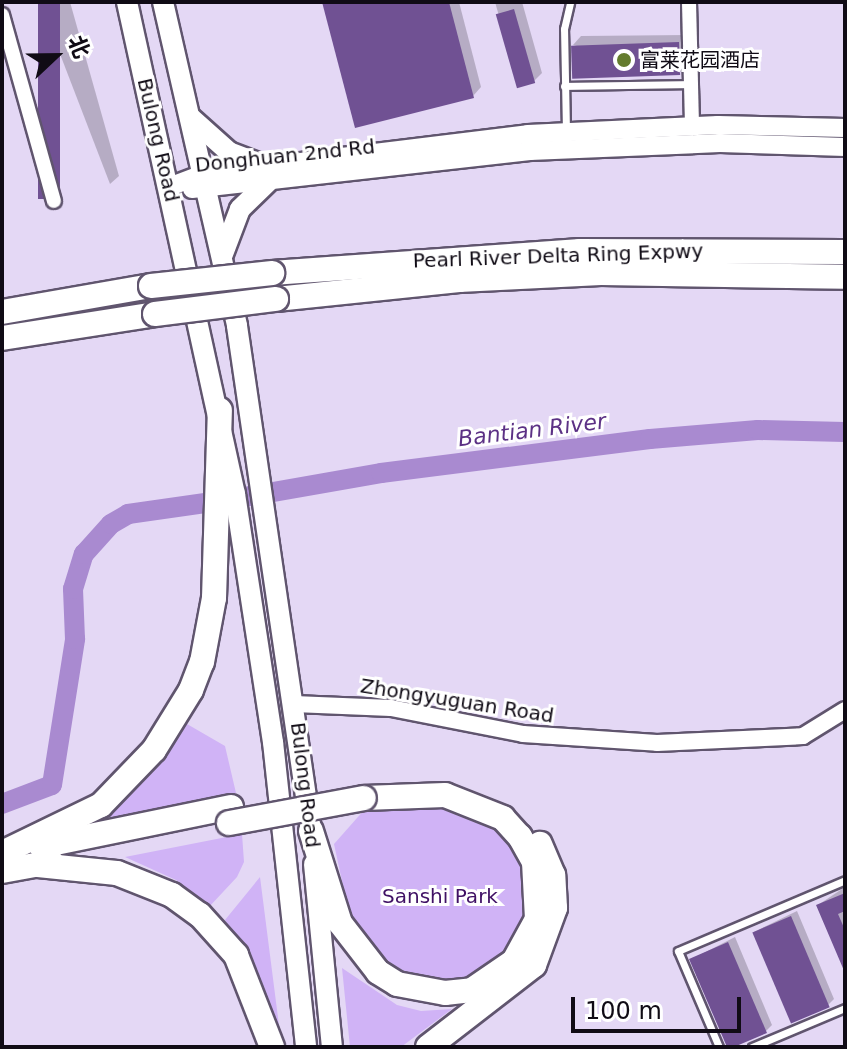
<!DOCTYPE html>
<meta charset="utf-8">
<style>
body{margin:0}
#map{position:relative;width:847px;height:1049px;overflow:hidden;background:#e4d8f5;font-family:"DejaVu Sans","Noto Sans SC",sans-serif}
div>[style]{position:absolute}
.green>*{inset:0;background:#d0b3f6}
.shadow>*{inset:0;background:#0003}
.river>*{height:20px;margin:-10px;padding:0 10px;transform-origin:10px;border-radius:10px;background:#a98ad0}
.building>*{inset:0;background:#705193;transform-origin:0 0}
.roads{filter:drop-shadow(2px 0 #60556e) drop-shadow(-2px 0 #60556e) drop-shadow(0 2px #60556e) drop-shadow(0 -2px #60556e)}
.service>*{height:7px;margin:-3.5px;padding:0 3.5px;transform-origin:3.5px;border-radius:3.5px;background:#fff}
.minor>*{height:14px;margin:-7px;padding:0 7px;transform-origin:7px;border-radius:7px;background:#fff}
.tertiary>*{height:16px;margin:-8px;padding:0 8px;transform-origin:8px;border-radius:8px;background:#fff}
.secondary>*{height:18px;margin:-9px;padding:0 9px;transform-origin:9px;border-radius:9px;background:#fff}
.primary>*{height:20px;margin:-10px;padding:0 10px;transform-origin:10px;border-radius:10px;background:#fff}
.motorway>*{height:24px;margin:-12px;padding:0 12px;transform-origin:12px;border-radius:12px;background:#fff}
.bridges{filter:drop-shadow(2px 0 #60556e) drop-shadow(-2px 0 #60556e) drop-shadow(0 2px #60556e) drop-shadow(0 -2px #60556e)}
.motorway-bridge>*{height:24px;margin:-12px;padding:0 12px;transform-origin:12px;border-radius:12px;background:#fff}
.dots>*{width:22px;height:22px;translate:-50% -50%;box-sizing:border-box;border:4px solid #fff;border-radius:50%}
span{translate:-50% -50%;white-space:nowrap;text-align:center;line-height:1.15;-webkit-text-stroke:6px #fff;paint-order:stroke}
.poi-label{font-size:20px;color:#100b15}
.left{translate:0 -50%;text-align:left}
.street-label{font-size:20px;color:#100b15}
.park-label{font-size:20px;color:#401165}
.water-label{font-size:22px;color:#5c3185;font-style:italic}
.frame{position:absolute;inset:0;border:4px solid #100b15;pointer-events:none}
.north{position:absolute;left:16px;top:16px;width:80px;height:80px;-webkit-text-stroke:6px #fff;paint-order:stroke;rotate:68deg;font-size:22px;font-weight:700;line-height:32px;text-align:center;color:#100b15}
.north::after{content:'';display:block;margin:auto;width:28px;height:36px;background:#100b15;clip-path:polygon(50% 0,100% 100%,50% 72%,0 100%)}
.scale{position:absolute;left:571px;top:997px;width:170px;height:36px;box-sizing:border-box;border:4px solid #100b15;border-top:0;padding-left:10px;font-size:24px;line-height:28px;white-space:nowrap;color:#100b15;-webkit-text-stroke:6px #fff;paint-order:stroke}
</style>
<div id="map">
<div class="green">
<i style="clip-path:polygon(187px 724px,225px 746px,236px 793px,94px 822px,144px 777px)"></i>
<i style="clip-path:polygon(443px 807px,496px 828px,511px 844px,523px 866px,526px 916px,505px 954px,468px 979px,445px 982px,402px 974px,385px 963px,350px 918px,334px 844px,365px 809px)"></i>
<i style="clip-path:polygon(242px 834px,244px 862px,237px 877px,209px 907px,176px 880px,125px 857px)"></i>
<i style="clip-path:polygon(260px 877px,281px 1041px,263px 987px,225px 920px)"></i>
<i style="clip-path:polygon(342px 968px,397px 1005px,421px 1011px,452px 1009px,401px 1047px,350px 1047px)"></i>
</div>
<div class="shadow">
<i style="clip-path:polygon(40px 2px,70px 2px,119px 176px,110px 184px)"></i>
<i style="clip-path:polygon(324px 2px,459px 2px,481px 87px,473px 96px)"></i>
<i style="clip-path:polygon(495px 2px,522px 2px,542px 73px,534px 81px,519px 86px)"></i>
<i style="clip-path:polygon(687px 35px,688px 65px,679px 73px,573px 45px,581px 36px)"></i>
<i style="clip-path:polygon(845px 887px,845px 968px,818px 905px)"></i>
<i style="clip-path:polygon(797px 911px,834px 999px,828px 1005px,754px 932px)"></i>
<i style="clip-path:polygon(735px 937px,772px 1025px,766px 1031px,692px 959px)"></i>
</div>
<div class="river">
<i style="left:227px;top:500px;width:156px;rotate:-9.9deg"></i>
<i style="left:381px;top:473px;width:271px;rotate:-7.2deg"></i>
<i style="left:650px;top:439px;width:108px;rotate:-4.8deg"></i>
<i style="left:758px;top:430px;width:87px;rotate:1.3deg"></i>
<i style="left:2px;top:804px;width:53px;rotate:-20.8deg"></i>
<i style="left:52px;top:785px;width:148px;rotate:-81deg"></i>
<i style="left:75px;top:639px;width:50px;rotate:-92.3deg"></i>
<i style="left:73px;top:589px;width:37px;rotate:-73deg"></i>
<i style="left:84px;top:554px;width:40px;rotate:-48deg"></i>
<i style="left:111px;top:524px;width:20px;rotate:-30deg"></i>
<i style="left:128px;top:514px;width:85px;rotate:-8.1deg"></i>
</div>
<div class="building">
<i style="left:38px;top:2px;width:22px;height:197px"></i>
<i style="clip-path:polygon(322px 2px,449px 2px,474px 98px,355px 128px)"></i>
<i style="left:514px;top:9px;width:77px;height:19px;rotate:74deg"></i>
<i style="left:679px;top:42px;width:33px;height:108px;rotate:88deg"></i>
<i style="clip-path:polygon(845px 893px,845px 911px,838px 914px,845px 930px,845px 973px,816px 905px)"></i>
<i style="left:791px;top:916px;width:99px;height:42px;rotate:67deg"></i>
<i style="clip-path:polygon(728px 942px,767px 1033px,734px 1047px,727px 1047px,689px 959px)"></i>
</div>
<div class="roads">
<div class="service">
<i style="left:564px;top:86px;width:128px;rotate:-0.9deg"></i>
<i style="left:566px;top:131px;width:102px;rotate:-91.1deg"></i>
<i style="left:564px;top:29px;width:28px;rotate:-77deg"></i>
<i style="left:719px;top:1047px;width:104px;rotate:-113.1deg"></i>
<i style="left:678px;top:951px;width:181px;rotate:-23deg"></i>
<i style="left:752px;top:1047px;width:101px;rotate:-22.8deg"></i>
</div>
<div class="minor">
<i style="left:689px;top:2px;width:124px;rotate:88.6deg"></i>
<i style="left:2px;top:15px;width:193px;rotate:74.4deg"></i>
</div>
<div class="tertiary">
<i style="left:294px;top:704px;width:97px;rotate:2.4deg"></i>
<i style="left:391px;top:708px;width:135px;rotate:11.1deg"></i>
<i style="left:523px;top:734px;width:134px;rotate:3.8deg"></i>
<i style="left:657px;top:743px;width:146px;rotate:-2.7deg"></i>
<i style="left:803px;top:736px;width:49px;rotate:-31.8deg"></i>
</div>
<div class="secondary">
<i style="left:169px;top:187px;width:36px;rotate:-21deg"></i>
<i style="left:203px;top:174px;width:327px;rotate:-7deg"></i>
<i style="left:528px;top:134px;width:190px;rotate:-2.7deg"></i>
<i style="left:718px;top:125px;width:127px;rotate:1.4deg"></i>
<i style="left:192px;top:189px;width:340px;rotate:-6.4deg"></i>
<i style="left:530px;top:151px;width:190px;rotate:-2.4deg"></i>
<i style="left:720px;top:143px;width:125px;rotate:1.8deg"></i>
</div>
<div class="primary">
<i style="left:127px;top:2px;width:504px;rotate:77.62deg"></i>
<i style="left:235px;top:494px;width:251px;rotate:81.3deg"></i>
<i style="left:273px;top:742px;width:307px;rotate:83.8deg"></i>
<i style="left:163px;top:2px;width:332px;rotate:77.1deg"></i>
<i style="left:237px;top:326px;width:503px;rotate:81.66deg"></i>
<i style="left:191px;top:118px;width:51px;rotate:41.8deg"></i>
<i style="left:229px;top:152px;width:36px;rotate:21deg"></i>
<i style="left:223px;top:254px;width:48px;rotate:-69.3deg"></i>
<i style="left:240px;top:209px;width:39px;rotate:-44deg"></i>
<i style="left:314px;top:864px;width:184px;rotate:84.4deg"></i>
</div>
<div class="motorway">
<i style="left:272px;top:273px;width:309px;rotate:-4.1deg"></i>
<i style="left:580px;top:251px;width:265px;rotate:0.2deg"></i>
<i style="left:276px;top:299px;width:184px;rotate:-5.9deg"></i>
<i style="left:459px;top:280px;width:142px;rotate:-2.8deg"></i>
<i style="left:601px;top:273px;width:244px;rotate:0.9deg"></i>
<i style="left:2px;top:312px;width:151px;rotate:-9.9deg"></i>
<i style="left:2px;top:338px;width:155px;rotate:-8.9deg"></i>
<i style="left:311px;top:831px;width:96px;rotate:72.5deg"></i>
<i style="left:340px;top:923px;width:62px;rotate:52.2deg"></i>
<i style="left:378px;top:972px;width:22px;rotate:32deg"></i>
<i style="left:397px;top:984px;width:49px;rotate:10.6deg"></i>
<i style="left:445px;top:993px;width:27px;rotate:-6deg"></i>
<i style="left:472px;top:990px;width:51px;rotate:-34.6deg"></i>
<i style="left:514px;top:961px;width:48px;rotate:-61.3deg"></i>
<i style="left:537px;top:919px;width:57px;rotate:-93deg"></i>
<i style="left:534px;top:862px;width:29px;rotate:-119deg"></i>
<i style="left:520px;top:837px;width:25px;rotate:-132deg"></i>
<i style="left:503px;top:818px;width:62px;rotate:-158.4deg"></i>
<i style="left:445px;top:795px;width:81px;rotate:177.9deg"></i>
<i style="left:41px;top:846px;width:194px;rotate:-11.6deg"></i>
<i style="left:2px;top:853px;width:110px;rotate:-25.9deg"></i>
<i style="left:101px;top:805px;width:76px;rotate:-46.1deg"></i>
<i style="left:154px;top:750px;width:70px;rotate:-58.3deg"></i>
<i style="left:191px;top:690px;width:30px;rotate:-69deg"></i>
<i style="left:202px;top:662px;width:65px;rotate:-79.4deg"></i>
<i style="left:214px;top:598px;width:188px;rotate:-88.2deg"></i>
<i style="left:38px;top:865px;width:79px;rotate:5.8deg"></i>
<i style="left:117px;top:873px;width:59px;rotate:21.8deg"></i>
<i style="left:172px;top:895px;width:34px;rotate:36deg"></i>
<i style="left:200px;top:915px;width:54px;rotate:48deg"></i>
<i style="left:236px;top:955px;width:99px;rotate:68.6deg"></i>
<i style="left:2px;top:871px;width:50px;rotate:-10.4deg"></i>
<i style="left:428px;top:1047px;width:134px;rotate:-37.7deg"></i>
<i style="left:534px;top:965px;width:61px;rotate:-69.8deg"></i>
<i style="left:555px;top:908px;width:33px;rotate:-93deg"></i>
<i style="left:553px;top:875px;width:34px;rotate:-113deg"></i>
</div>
</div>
<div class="bridges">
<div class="motorway-bridge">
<i style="left:151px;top:286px;width:122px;rotate:-6.1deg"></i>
<i style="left:155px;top:314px;width:122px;rotate:-7.1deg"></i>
<i style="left:229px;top:823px;width:137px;rotate:-10.5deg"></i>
</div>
</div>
<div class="dots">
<i style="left:624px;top:60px;background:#647c2e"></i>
</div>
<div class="poi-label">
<span class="left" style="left:640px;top:60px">富莱花园酒店</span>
</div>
<div class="street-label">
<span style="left:158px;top:140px;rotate:77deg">Bulong Road</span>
<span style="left:285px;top:156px;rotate:-6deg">Donghuan 2nd Rd</span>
<span style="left:558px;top:256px;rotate:-2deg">Pearl River Delta Ring Expwy</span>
<span style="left:457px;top:701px;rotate:9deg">Zhongyuguan Road</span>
<span style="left:305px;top:785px;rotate:83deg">Bulong Road</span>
</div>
<div class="park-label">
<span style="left:440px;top:896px">Sanshi Park</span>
</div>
<div class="water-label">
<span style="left:532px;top:430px;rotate:-7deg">Bantian River</span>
</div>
<div class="frame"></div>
<div class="north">北</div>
<div class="scale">100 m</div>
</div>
